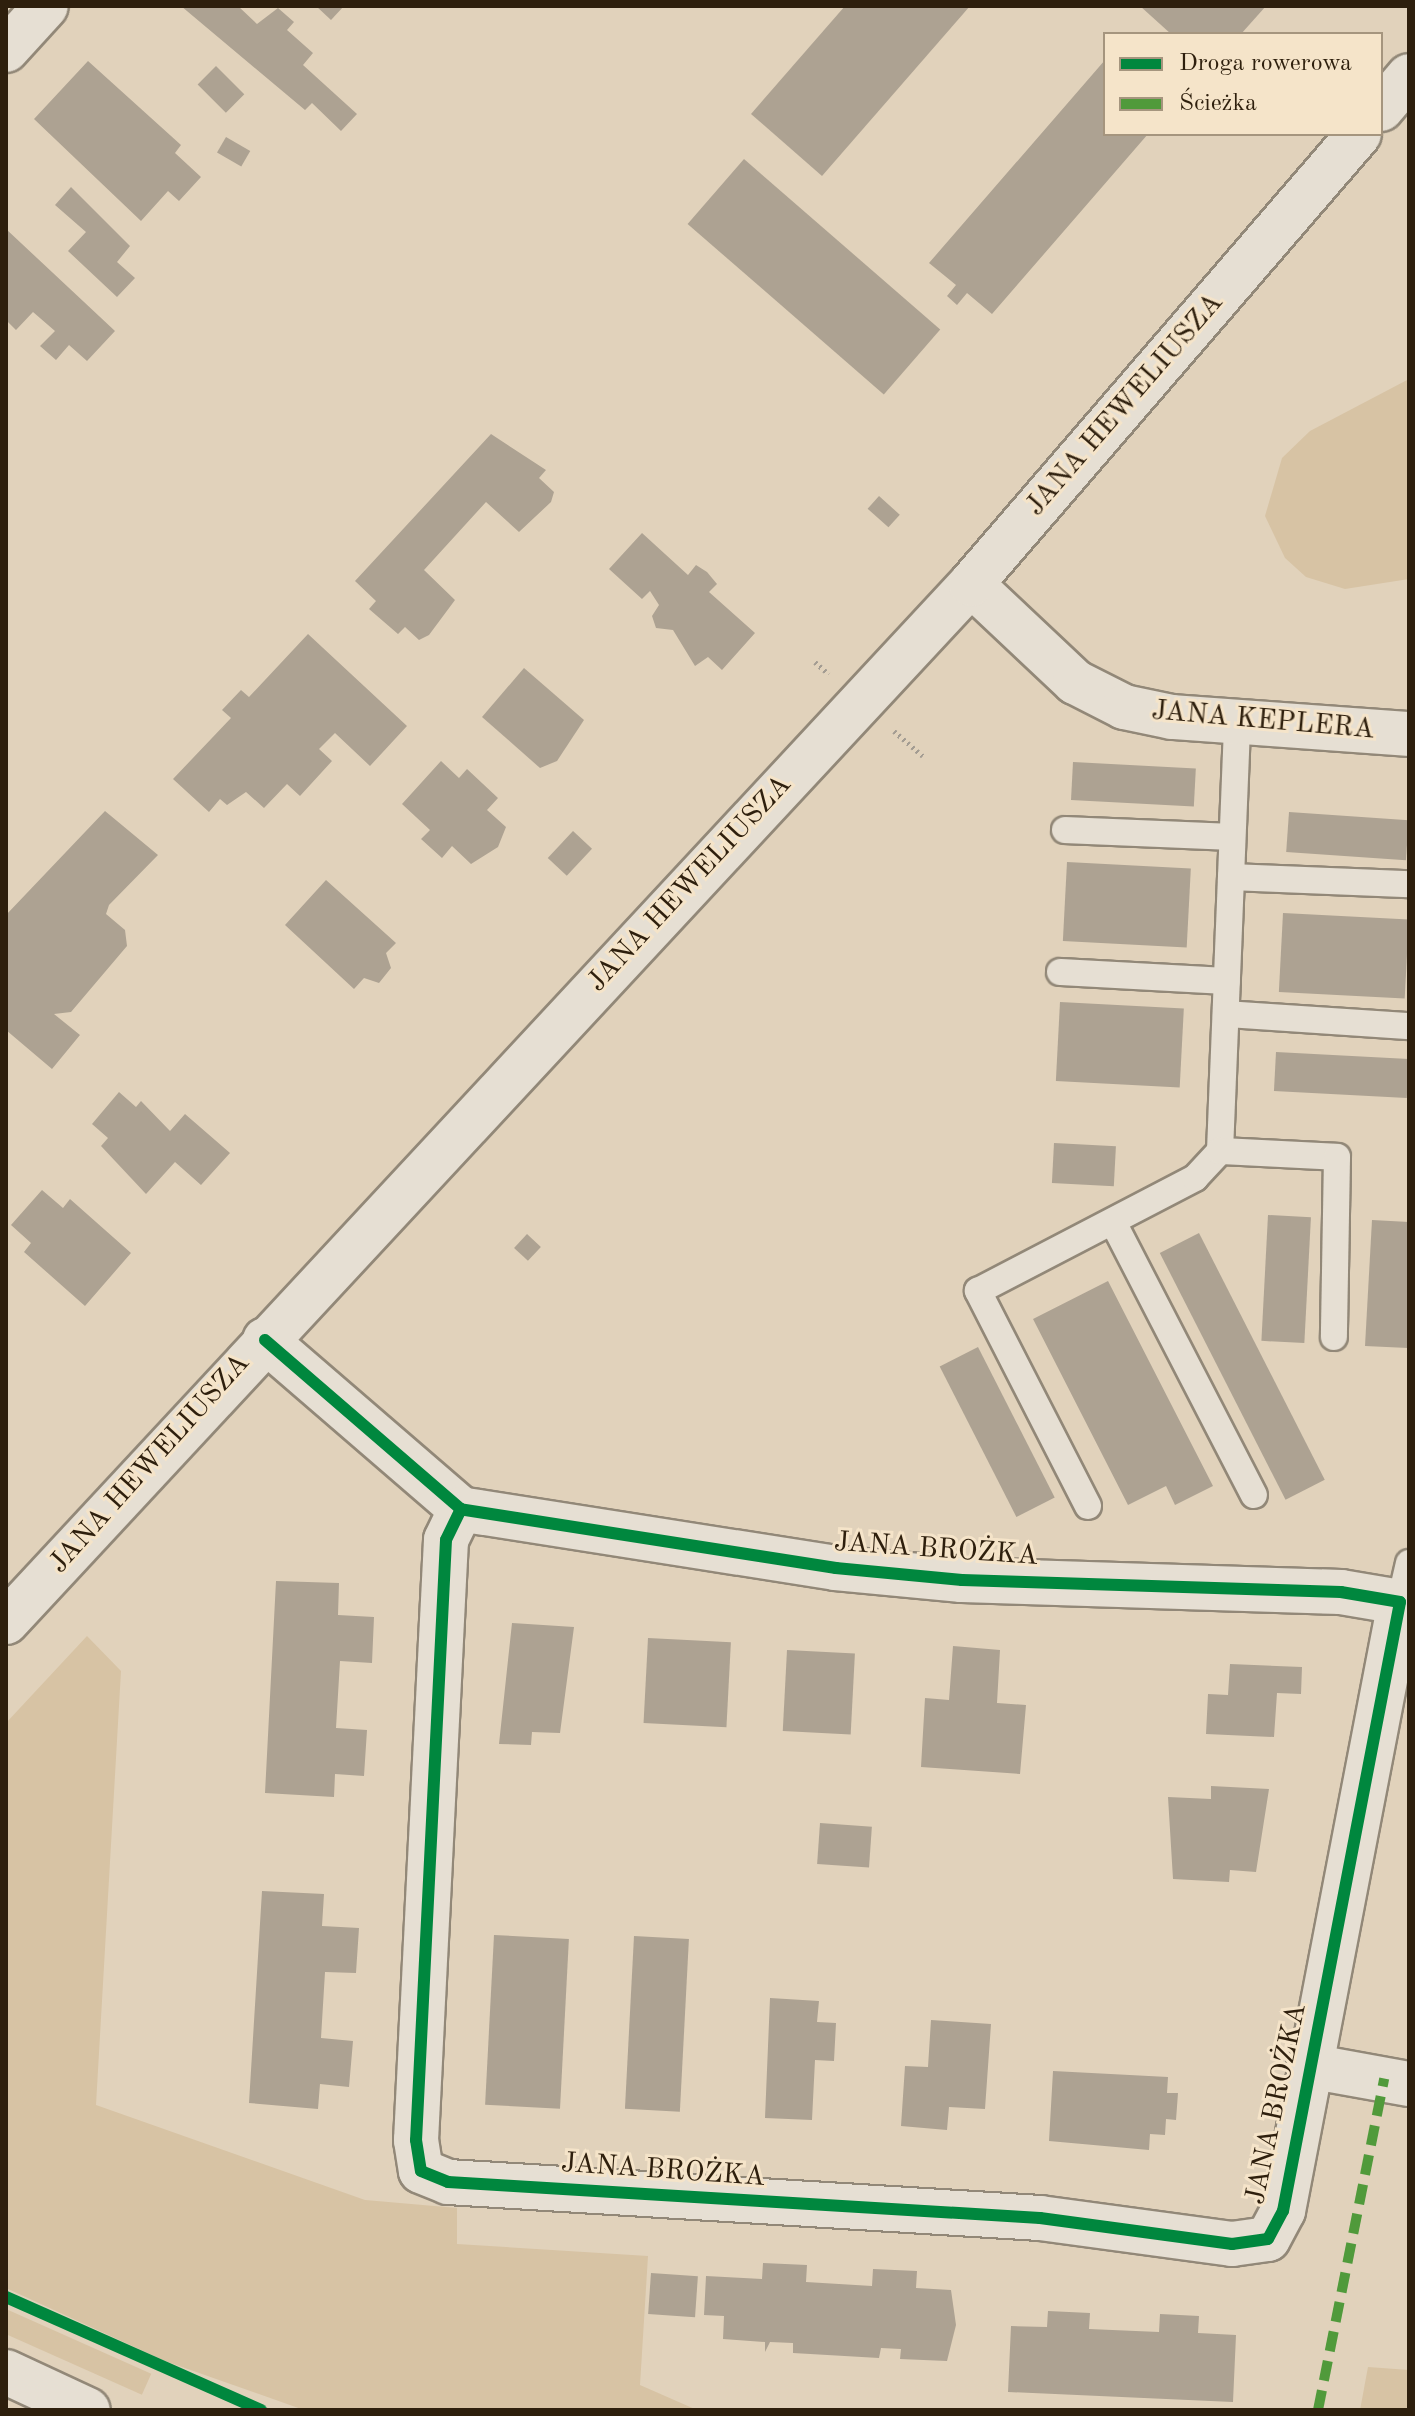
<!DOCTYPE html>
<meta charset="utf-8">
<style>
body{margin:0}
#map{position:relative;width:1415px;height:2416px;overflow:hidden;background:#e1d2bb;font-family:"Old Standard TT",serif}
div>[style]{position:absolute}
.green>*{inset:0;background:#d7c3a4;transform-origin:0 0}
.building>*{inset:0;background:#ada292;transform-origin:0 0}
.path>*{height:5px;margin-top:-2.5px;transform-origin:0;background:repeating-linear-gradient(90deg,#a39c92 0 2px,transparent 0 6px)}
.roads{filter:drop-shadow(2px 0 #928878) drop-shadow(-2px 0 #928878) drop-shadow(0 2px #928878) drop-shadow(0 -2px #928878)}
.lane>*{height:26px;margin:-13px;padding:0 13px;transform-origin:13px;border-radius:13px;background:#e6dfd3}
.street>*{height:44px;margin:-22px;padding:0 22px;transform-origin:22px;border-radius:22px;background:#e6dfd3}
.secondary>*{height:44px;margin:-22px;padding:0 22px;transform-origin:22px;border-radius:22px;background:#e6dfd3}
.quiet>*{height:10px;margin-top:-5px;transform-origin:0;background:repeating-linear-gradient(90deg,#509a3b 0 20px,transparent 0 30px)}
.cycleway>*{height:12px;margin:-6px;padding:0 6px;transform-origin:6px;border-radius:6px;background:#00873e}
span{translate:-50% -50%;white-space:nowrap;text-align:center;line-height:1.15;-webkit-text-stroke:6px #f5e4c9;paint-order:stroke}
.street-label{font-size:28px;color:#2e1f0d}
.frame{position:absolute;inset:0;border:8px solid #2e1f0d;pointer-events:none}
.legend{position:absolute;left:1103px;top:32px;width:280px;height:104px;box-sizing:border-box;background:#f5e4c9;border:2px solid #a5957e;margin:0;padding:10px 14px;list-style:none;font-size:24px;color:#2e1f0d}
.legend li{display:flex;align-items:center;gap:16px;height:40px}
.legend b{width:40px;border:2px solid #a5957e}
</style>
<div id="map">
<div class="green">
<i style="clip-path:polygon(1409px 379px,1409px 579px,1345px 589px,1306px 577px,1285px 558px,1265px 516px,1282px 458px,1310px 431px)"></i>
<i style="clip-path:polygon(87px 1636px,121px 1671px,96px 2105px,365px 2200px,457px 2208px,457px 2244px,648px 2256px,640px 2385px,697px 2410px,304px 2410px,165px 2361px,6px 2288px,6px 1723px)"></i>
<i style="left:6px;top:2309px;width:159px;height:23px;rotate:24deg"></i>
<i style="clip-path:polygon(1368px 2367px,1409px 2370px,1409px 2410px,1360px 2410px)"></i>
</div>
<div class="building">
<i style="clip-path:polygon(181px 6px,238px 6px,257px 24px,278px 8px,294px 22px,287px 30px,313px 53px,303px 65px,357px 114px,341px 131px,312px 103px,305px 110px)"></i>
<i style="clip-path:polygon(316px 6px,344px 6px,331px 20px)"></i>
<i style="clip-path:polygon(845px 6px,970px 6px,822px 176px,751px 114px)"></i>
<i style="clip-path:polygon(1140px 6px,1266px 6px,1241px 34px,1171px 34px)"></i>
<i style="clip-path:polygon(1105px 60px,1105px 134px,1148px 134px,992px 314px,967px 293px,957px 305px,947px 296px,956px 285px,929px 263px)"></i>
<i style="clip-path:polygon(88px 61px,181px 145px,175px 153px,201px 177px,179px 201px,168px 191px,141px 221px,34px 119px)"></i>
<i style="left:216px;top:66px;width:40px;height:26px;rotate:45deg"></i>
<i style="left:226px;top:137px;width:28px;height:18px;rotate:30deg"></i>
<i style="left:744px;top:159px;width:260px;height:86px;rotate:41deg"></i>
<i style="clip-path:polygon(71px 187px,130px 246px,117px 262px,135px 278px,117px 297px,68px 251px,86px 232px,55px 205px)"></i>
<i style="clip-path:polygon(6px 229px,115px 331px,87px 361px,69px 345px,56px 360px,40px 346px,55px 331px,33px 312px,16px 330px,6px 320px)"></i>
<i style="clip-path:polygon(491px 434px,546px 470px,539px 478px,554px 492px,551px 502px,519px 532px,486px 502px,424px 570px,455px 600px,429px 635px,419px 640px,405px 627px,398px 634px,369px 609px,376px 601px,355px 581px)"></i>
<i style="left:879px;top:496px;width:28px;height:17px;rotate:42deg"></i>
<i style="clip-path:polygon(642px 533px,688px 575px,696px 565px,707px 572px,717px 584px,709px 592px,755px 633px,722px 670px,708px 657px,695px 666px,673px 630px,656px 628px,652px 616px,659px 605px,650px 591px,642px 599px,609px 569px)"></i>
<i style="clip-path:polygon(308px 634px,407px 726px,370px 766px,335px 733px,319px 749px,332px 761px,300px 796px,287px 784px,264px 808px,246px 792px,227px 805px,220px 799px,209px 812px,173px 779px,231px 718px,222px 710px,241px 690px,249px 697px)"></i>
<i style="clip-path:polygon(524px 668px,584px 720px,557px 761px,540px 768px,482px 717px)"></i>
<i style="clip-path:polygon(441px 761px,459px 778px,467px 769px,498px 798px,487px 810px,506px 827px,498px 847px,471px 864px,452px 846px,442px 858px,421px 839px,430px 830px,402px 804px)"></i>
<i style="left:1073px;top:762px;width:123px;height:38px;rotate:3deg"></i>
<i style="clip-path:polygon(105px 811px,158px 855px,109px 905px,106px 914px,125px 930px,127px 946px,71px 1012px,54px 1014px,80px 1035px,52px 1069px,6px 1030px,6px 915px)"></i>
<i style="left:1289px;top:812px;width:120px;height:40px;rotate:4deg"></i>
<i style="left:573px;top:831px;width:26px;height:37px;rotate:43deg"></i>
<i style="left:1067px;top:862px;width:124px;height:79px;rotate:3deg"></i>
<i style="clip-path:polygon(326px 880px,396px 943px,386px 953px,391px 968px,379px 983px,364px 978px,354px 989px,285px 925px)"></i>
<i style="left:1283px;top:913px;width:126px;height:79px;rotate:3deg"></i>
<i style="left:1060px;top:1002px;width:124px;height:79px;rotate:3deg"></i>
<i style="left:1276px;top:1052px;width:133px;height:39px;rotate:3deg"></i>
<i style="clip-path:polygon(119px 1092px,136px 1107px,141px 1101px,170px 1131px,185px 1114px,230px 1153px,201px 1185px,175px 1162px,146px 1194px,101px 1146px,108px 1138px,92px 1124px)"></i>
<i style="left:1054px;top:1143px;width:62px;height:40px;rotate:3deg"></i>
<i style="clip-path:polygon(42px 1190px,63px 1208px,70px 1199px,131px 1253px,85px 1306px,24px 1252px,31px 1243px,11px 1225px)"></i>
<i style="left:1268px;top:1215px;width:43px;height:126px;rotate:3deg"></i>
<i style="clip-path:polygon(1372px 1220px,1409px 1222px,1408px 1348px,1365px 1346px)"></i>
<i style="left:1199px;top:1233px;width:277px;height:44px;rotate:63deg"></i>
<i style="left:527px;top:1234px;width:19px;height:19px;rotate:43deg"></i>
<i style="clip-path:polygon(1108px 1281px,1213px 1486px,1175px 1505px,1166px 1486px,1128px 1505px,1033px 1319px)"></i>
<i style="left:978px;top:1347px;width:169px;height:43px;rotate:63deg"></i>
<i style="clip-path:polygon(276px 1581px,339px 1583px,338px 1615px,374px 1617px,372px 1663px,340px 1661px,336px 1728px,367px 1730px,364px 1776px,335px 1774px,334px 1797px,265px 1793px)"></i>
<i style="clip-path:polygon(512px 1623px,574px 1627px,560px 1733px,532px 1732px,531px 1745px,499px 1744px)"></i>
<i style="left:648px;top:1638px;width:83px;height:85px;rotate:3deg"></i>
<i style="clip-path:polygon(953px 1646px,1000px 1650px,997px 1703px,1026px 1705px,1020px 1774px,921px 1767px,925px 1698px,949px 1700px)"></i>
<i style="left:787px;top:1650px;width:68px;height:81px;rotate:3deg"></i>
<i style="clip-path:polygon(1230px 1664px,1302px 1667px,1301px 1694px,1277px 1693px,1274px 1737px,1206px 1734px,1208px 1694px,1228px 1695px)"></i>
<i style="clip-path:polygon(1211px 1786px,1269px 1789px,1256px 1872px,1230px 1870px,1229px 1882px,1173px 1879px,1168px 1797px,1211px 1799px)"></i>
<i style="left:820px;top:1823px;width:52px;height:41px;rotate:4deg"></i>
<i style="clip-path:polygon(262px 1891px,324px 1894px,322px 1926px,359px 1928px,356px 1973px,325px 1972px,321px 2038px,353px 2041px,349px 2087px,320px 2084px,318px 2109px,249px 2103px)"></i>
<i style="left:494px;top:1935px;width:75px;height:170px;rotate:3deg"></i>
<i style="left:634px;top:1936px;width:55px;height:173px;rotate:3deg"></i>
<i style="clip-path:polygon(770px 1998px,819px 2001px,817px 2022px,836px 2023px,834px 2061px,815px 2060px,812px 2120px,765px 2118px)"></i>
<i style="clip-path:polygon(931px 2020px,991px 2024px,985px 2109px,949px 2107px,947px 2130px,901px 2126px,905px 2066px,928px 2067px)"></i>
<i style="clip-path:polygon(1053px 2071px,1168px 2077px,1167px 2093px,1178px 2093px,1176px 2120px,1166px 2119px,1165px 2135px,1150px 2134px,1149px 2150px,1049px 2141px)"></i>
<i style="clip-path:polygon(763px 2263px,807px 2265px,806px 2282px,872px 2286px,873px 2269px,917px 2271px,916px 2288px,951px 2290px,956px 2325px,947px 2361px,900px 2359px,901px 2349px,881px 2348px,879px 2358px,793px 2353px,793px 2343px,770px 2342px,765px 2352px,765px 2342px,723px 2339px,724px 2316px,704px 2315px,706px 2276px,762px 2279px)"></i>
<i style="left:651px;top:2273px;width:47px;height:41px;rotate:4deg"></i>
<i style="clip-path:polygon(1048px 2311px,1090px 2313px,1089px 2329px,1159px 2332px,1160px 2314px,1199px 2316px,1198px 2333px,1236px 2335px,1233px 2402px,1008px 2392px,1011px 2326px,1047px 2327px)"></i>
</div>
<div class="path">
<i style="left:815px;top:662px;width:18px;rotate:41deg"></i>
<i style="left:894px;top:731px;width:38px;rotate:41deg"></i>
</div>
<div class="roads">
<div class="lane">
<i style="left:1065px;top:830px;width:167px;rotate:2.4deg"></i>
<i style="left:1231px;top:877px;width:178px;rotate:2.3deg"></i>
<i style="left:1060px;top:972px;width:167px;rotate:3.1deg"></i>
<i style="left:1226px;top:1014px;width:183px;rotate:3.8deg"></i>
<i style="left:1220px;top:1151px;width:429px;rotate:-87.7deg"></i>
<i style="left:1114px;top:1224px;width:305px;rotate:62.7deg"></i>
<i style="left:1088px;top:1506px;width:242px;rotate:-117.1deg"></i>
<i style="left:978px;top:1291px;width:245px;rotate:-27.5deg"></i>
<i style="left:1195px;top:1178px;width:37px;rotate:-47deg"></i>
<i style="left:1220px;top:1151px;width:117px;rotate:2.9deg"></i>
<i style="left:1337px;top:1157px;width:180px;rotate:91deg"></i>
<i style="left:1400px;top:1602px;width:40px;rotate:-77deg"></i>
</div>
<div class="street">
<i style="left:1381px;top:109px;width:43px;rotate:-49.7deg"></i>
<i style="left:971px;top:584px;width:143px;rotate:43.3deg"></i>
<i style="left:1075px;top:682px;width:55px;rotate:27deg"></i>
<i style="left:1124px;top:707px;width:49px;rotate:11.8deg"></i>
<i style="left:1172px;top:717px;width:238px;rotate:4.1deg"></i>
<i style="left:265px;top:1340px;width:259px;rotate:40.8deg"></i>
<i style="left:461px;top:1509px;width:34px;rotate:116deg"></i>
<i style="left:446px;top:1540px;width:601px;rotate:92.86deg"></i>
<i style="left:416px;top:2140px;width:31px;rotate:81deg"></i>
<i style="left:421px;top:2171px;width:29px;rotate:22deg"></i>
<i style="left:448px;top:2182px;width:593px;rotate:3.48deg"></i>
<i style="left:1040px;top:2218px;width:194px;rotate:7.7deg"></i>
<i style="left:1232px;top:2244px;width:36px;rotate:-8deg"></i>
<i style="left:1268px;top:2239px;width:32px;rotate:-62deg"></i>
<i style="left:1283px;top:2211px;width:620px;rotate:-79.12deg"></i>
<i style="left:1400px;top:1602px;width:60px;rotate:-170.4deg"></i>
<i style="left:1341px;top:1592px;width:379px;rotate:-178.2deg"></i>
<i style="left:962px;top:1580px;width:127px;rotate:-174.6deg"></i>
<i style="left:836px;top:1568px;width:380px;rotate:-171.1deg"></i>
<i style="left:6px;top:1622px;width:1417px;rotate:-47.09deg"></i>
<i style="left:971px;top:584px;width:594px;rotate:-49.23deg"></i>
<i style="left:1309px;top:2066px;width:102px;rotate:10.2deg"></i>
</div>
<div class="secondary">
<i style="left:6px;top:50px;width:59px;rotate:-47.7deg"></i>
<i style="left:6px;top:2372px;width:90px;rotate:24.9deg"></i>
</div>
</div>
<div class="quiet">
<i style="left:1318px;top:2410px;width:338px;rotate:-78.7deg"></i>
</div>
<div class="cycleway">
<i style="left:265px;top:1340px;width:259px;rotate:40.8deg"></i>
<i style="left:461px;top:1509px;width:34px;rotate:116deg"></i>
<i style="left:446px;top:1540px;width:601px;rotate:92.86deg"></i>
<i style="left:416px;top:2140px;width:31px;rotate:81deg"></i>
<i style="left:421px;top:2171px;width:29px;rotate:22deg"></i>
<i style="left:448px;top:2182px;width:593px;rotate:3.48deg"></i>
<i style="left:1040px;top:2218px;width:194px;rotate:7.7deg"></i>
<i style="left:1232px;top:2244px;width:36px;rotate:-8deg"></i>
<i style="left:1268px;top:2239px;width:32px;rotate:-62deg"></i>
<i style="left:1283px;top:2211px;width:620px;rotate:-79.12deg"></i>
<i style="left:1400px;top:1602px;width:60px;rotate:-170.4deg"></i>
<i style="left:1341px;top:1592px;width:379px;rotate:-178.2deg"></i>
<i style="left:962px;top:1580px;width:127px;rotate:-174.6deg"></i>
<i style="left:836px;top:1568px;width:380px;rotate:-171.1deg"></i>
<i style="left:6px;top:2297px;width:279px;rotate:23.9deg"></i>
</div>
<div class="street-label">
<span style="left:1125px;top:405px;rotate:-49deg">JANA HEWELIUSZA</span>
<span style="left:1263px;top:721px;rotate:5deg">JANA KEPLERA</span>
<span style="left:690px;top:884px;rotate:-47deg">JANA HEWELIUSZA</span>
<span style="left:150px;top:1464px;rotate:-48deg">JANA HEWELIUSZA</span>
<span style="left:936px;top:1550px;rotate:4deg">JANA BROŻKA</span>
<span style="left:1277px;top:2104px;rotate:-78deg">JANA BROŻKA</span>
<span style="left:663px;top:2171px;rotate:4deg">JANA BROŻKA</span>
</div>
<div class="frame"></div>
<ul class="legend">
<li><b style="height:10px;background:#00873e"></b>Droga rowerowa</li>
<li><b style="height:10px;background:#509a3b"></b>Ścieżka</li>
</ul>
</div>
